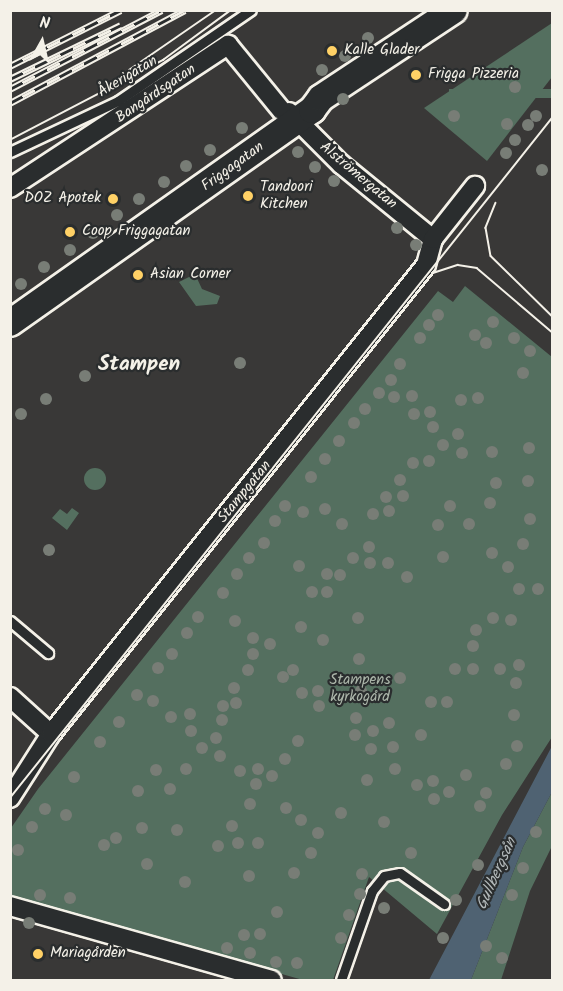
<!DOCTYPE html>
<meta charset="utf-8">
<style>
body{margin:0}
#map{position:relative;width:563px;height:991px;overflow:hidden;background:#393837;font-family:Kalam,sans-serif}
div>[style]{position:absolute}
.green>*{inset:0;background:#546f5f;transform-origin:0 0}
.round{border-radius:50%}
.water>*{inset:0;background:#4f6272}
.roads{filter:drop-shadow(2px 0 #f4f1e8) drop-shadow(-2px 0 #f4f1e8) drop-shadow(0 2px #f4f1e8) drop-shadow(0 -2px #f4f1e8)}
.service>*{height:9px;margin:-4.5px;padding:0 4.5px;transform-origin:4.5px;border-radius:4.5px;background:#2a2d2e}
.minor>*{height:18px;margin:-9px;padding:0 9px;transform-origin:9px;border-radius:9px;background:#2a2d2e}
.secondary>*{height:26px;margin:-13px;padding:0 13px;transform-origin:13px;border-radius:13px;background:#2a2d2e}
.tram>*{height:1.5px;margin:-0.75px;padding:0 0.75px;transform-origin:0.75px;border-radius:0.75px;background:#f4f1e8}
.rail>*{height:7px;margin-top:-3.5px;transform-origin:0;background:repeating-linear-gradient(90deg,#2a2d2e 0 14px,#f4f1e8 0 28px);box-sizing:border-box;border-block:2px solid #f4f1e8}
.trees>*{width:12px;height:12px;margin:-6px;border-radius:50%;background:#787d76}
.dots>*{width:16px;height:16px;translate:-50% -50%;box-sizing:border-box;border:3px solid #2a2d2e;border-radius:50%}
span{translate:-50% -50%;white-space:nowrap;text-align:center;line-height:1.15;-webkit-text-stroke:4.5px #2a2d2e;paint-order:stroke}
.poi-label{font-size:15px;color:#f4f1e8}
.left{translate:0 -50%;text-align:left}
.right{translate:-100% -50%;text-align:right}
.street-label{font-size:15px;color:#f4f1e8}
.park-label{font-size:15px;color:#acb6aa}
.water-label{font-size:16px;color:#b2b8b9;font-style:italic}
.district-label{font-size:21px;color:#f4f1e8;font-weight:700}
.frame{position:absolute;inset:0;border:12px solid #f4f1e8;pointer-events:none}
.north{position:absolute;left:12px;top:12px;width:60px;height:60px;-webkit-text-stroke:4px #2a2d2e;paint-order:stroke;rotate:8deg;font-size:16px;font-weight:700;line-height:24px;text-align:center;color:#f4f1e8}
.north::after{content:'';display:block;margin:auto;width:21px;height:27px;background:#f4f1e8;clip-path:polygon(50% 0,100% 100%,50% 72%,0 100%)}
</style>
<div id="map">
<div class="green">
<i style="clip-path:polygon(552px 23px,552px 77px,487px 161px,424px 108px)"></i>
<i style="left:552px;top:89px;width:9px;height:103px;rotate:90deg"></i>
<i style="clip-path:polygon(195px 274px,202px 289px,220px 296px,217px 304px,196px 306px,179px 282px)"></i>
<i style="clip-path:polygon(465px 286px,552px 357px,552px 737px,502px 815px,437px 934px,369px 877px,333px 980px,303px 980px,11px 898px,11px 828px,38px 789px,438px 291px,453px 302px)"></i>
<i class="round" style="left:84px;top:468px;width:22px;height:22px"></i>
<i style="clip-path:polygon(72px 508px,79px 513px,67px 530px,52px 518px,60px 509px,67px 514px)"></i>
<i style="clip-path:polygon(552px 792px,552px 846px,530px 891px,501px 980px,471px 980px,523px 847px)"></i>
</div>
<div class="water">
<i style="clip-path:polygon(552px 746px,552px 792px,523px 847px,471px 980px,429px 980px)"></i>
</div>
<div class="roads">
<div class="service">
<i style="left:10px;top:152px;width:119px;rotate:-25.3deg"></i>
<i style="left:118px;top:101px;width:161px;rotate:-34.4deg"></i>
<i style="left:10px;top:621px;width:50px;rotate:40.1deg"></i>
<i style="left:341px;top:980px;width:94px;rotate:-70.8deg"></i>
<i style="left:372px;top:891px;width:19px;rotate:-51deg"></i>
<i style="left:384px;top:876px;width:16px;rotate:-11deg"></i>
<i style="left:400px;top:873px;width:54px;rotate:35.2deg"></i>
</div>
<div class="minor">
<i style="left:289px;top:112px;width:74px;rotate:45deg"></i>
<i style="left:341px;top:164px;width:119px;rotate:39.2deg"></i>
<i style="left:10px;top:188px;width:261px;rotate:-33.3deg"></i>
<i style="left:228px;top:45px;width:85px;rotate:50.7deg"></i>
<i style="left:10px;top:697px;width:55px;rotate:42.1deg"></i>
<i style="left:10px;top:798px;width:76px;rotate:-57.4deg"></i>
<i style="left:51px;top:734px;width:600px;rotate:-51.36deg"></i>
<i style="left:426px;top:265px;width:27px;rotate:-75deg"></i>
<i style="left:433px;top:239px;width:68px;rotate:-51.6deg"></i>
<i style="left:10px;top:906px;width:272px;rotate:15.8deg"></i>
</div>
<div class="secondary">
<i style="left:10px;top:323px;width:370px;rotate:-35.2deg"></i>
<i style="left:312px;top:110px;width:15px;rotate:-53deg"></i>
<i style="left:321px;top:98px;width:159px;rotate:-33.5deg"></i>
</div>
</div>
<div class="tram">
<i style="left:129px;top:70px;width:106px;rotate:-34.6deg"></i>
<i style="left:10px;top:140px;width:173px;rotate:-27.6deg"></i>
<i style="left:163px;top:60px;width:84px;rotate:-36.3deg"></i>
<i style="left:496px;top:203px;width:27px;rotate:112deg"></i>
<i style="left:486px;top:228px;width:28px;rotate:80deg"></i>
<i style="left:491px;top:256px;width:86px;rotate:44.5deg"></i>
<i style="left:433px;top:273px;width:26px;rotate:-18deg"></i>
<i style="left:458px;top:265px;width:19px;rotate:9deg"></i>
<i style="left:477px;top:268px;width:99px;rotate:40.5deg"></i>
<i style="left:10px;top:798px;width:870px;rotate:-51.44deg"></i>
</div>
<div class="rail">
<i style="left:10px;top:66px;width:124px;rotate:-26.8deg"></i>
<i style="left:10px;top:79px;width:123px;rotate:-25.9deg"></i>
<i style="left:10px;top:89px;width:171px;rotate:-27.5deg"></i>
<i style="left:10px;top:103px;width:198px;rotate:-28deg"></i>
</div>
<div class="trees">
<i style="left:368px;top:38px"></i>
<i style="left:345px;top:56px"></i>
<i style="left:322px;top:70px"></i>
<i style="left:507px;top:74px"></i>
<i style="left:515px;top:87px"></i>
<i style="left:343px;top:99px"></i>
<i style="left:454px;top:116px"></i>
<i style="left:536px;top:116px"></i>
<i style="left:507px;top:124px"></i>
<i style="left:528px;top:125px"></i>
<i style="left:242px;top:128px"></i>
<i style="left:515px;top:140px"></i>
<i style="left:210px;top:150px"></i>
<i style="left:298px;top:152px"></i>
<i style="left:506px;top:153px"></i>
<i style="left:186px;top:166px"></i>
<i style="left:315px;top:167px"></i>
<i style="left:542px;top:170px"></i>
<i style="left:334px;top:181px"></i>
<i style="left:164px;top:182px"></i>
<i style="left:139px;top:199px"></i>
<i style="left:117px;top:215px"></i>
<i style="left:397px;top:228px"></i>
<i style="left:93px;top:233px"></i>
<i style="left:416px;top:245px"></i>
<i style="left:70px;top:250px"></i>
<i style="left:44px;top:267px"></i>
<i style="left:21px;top:284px"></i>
<i style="left:438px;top:315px"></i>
<i style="left:493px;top:322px"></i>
<i style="left:429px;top:325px"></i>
<i style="left:475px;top:335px"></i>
<i style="left:420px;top:338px"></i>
<i style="left:514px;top:338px"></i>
<i style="left:486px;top:343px"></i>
<i style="left:530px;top:351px"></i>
<i style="left:240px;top:363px"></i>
<i style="left:400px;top:364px"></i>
<i style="left:523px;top:373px"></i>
<i style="left:85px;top:376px"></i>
<i style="left:391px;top:380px"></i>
<i style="left:379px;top:393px"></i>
<i style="left:412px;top:396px"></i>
<i style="left:394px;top:397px"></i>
<i style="left:478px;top:398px"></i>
<i style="left:46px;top:399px"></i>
<i style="left:461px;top:400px"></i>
<i style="left:365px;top:409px"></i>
<i style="left:430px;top:412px"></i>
<i style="left:21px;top:414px"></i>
<i style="left:414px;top:414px"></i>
<i style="left:354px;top:423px"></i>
<i style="left:433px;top:427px"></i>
<i style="left:458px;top:434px"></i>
<i style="left:339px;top:441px"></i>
<i style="left:443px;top:445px"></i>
<i style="left:529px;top:448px"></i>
<i style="left:492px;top:452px"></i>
<i style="left:462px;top:453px"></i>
<i style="left:325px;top:459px"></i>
<i style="left:429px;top:461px"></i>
<i style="left:413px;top:463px"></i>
<i style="left:311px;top:477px"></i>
<i style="left:400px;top:480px"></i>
<i style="left:528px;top:481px"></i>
<i style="left:496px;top:483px"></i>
<i style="left:403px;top:496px"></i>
<i style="left:386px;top:497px"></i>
<i style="left:490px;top:503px"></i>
<i style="left:285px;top:506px"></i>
<i style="left:450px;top:506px"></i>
<i style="left:325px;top:509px"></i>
<i style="left:389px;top:511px"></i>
<i style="left:303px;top:512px"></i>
<i style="left:373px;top:514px"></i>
<i style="left:530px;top:519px"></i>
<i style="left:275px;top:521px"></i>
<i style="left:342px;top:524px"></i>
<i style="left:469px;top:524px"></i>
<i style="left:438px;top:525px"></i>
<i style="left:264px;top:543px"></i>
<i style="left:523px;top:544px"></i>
<i style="left:369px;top:547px"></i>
<i style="left:49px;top:550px"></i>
<i style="left:492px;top:553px"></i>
<i style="left:443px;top:557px"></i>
<i style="left:249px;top:558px"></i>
<i style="left:353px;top:558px"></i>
<i style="left:370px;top:563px"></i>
<i style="left:388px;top:563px"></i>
<i style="left:299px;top:566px"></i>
<i style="left:508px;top:567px"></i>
<i style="left:237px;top:574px"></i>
<i style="left:327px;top:574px"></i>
<i style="left:340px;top:575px"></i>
<i style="left:407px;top:577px"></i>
<i style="left:519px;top:589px"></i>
<i style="left:538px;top:589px"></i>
<i style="left:312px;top:592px"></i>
<i style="left:327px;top:592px"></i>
<i style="left:223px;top:593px"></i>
<i style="left:198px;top:617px"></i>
<i style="left:358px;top:618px"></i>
<i style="left:493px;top:618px"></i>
<i style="left:511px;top:620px"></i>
<i style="left:235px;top:621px"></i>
<i style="left:301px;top:627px"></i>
<i style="left:476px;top:630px"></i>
<i style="left:187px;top:633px"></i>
<i style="left:253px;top:638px"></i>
<i style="left:323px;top:640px"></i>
<i style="left:270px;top:644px"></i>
<i style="left:473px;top:646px"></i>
<i style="left:172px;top:654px"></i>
<i style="left:253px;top:654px"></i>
<i style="left:359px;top:659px"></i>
<i style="left:519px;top:665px"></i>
<i style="left:158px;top:668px"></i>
<i style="left:455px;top:669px"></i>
<i style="left:473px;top:669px"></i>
<i style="left:500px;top:669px"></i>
<i style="left:248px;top:670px"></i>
<i style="left:293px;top:670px"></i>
<i style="left:283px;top:677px"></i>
<i style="left:400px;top:678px"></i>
<i style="left:516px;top:683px"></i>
<i style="left:234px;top:688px"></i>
<i style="left:318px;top:691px"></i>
<i style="left:361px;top:691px"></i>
<i style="left:302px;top:693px"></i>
<i style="left:137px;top:695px"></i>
<i style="left:153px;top:701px"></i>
<i style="left:431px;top:702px"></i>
<i style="left:447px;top:702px"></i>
<i style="left:236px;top:703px"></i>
<i style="left:223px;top:706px"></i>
<i style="left:319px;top:706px"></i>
<i style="left:190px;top:714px"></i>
<i style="left:514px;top:715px"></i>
<i style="left:171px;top:717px"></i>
<i style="left:356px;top:718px"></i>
<i style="left:222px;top:720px"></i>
<i style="left:119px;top:722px"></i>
<i style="left:389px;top:723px"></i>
<i style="left:191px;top:731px"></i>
<i style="left:373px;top:731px"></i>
<i style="left:355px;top:735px"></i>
<i style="left:421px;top:735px"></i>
<i style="left:216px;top:738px"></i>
<i style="left:298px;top:741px"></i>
<i style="left:100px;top:742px"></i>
<i style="left:517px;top:746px"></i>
<i style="left:393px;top:747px"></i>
<i style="left:202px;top:748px"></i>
<i style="left:371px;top:749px"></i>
<i style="left:220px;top:756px"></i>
<i style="left:285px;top:759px"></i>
<i style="left:506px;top:764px"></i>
<i style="left:186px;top:769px"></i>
<i style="left:258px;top:769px"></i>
<i style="left:395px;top:769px"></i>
<i style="left:156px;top:770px"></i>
<i style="left:240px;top:771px"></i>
<i style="left:466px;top:775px"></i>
<i style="left:272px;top:776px"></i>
<i style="left:74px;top:777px"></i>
<i style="left:367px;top:780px"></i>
<i style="left:433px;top:781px"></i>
<i style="left:256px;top:784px"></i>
<i style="left:417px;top:785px"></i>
<i style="left:170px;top:789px"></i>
<i style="left:138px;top:791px"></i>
<i style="left:449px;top:792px"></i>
<i style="left:486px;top:793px"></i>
<i style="left:434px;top:799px"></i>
<i style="left:250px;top:804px"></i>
<i style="left:480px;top:806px"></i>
<i style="left:286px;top:808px"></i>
<i style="left:45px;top:809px"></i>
<i style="left:341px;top:813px"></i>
<i style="left:66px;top:815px"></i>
<i style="left:301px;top:820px"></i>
<i style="left:384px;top:822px"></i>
<i style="left:232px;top:826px"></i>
<i style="left:32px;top:827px"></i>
<i style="left:142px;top:828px"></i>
<i style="left:177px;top:830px"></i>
<i style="left:536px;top:832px"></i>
<i style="left:318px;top:833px"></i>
<i style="left:116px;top:838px"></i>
<i style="left:238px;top:843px"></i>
<i style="left:258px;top:843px"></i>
<i style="left:104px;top:845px"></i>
<i style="left:218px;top:846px"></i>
<i style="left:18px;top:850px"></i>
<i style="left:311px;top:853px"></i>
<i style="left:411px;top:853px"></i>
<i style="left:147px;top:864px"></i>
<i style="left:478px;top:865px"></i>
<i style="left:523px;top:868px"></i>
<i style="left:294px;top:873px"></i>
<i style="left:362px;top:874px"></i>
<i style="left:249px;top:876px"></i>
<i style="left:185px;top:882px"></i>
<i style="left:360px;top:894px"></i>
<i style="left:40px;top:895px"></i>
<i style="left:512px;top:895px"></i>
<i style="left:70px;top:898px"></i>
<i style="left:456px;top:900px"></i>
<i style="left:384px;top:908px"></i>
<i style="left:277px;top:912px"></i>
<i style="left:349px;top:915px"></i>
<i style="left:29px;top:923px"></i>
<i style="left:260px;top:934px"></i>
<i style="left:244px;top:935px"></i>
<i style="left:341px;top:938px"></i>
<i style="left:443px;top:938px"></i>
<i style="left:486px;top:946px"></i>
<i style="left:227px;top:948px"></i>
<i style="left:250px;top:953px"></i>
<i style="left:502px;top:958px"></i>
<i style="left:276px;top:962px"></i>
<i style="left:297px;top:963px"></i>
</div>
<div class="dots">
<i style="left:332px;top:51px;background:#ffd166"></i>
<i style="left:416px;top:75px;background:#ffd166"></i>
<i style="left:248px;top:196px;background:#ffd166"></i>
<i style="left:113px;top:199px;background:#ffd166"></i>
<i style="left:70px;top:232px;background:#ffd166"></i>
<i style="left:138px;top:275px;background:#ffd166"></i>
<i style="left:38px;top:954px;background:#ffd166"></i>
</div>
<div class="poi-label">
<span class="left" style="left:344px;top:51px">Kalle Glader</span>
<span class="left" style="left:428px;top:75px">Frigga Pizzeria</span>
<span class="left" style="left:260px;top:196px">Tandoori<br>Kitchen</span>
<span class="right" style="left:101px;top:199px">DOZ Apotek</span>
<span class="left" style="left:82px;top:232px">Coop Friggagatan</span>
<span class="left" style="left:150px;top:275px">Asian Corner</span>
<span class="left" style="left:50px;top:954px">Mariagården</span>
</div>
<div class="street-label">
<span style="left:128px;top:77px;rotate:-31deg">Åkerigatan</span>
<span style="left:156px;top:94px;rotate:-34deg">Bangårdsgatan</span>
<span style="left:233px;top:167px;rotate:-36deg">Friggagatan</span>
<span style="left:358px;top:176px;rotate:40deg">Alströmergatan</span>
<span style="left:245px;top:492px;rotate:-51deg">Stampgatan</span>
</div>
<div class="park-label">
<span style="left:360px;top:689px">Stampens<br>kyrkogård</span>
</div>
<div class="water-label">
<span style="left:497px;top:874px;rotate:-66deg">Gullbergsån</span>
</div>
<div class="district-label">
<span style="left:139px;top:365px">Stampen</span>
</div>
<div class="frame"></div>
<div class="north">N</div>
</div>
